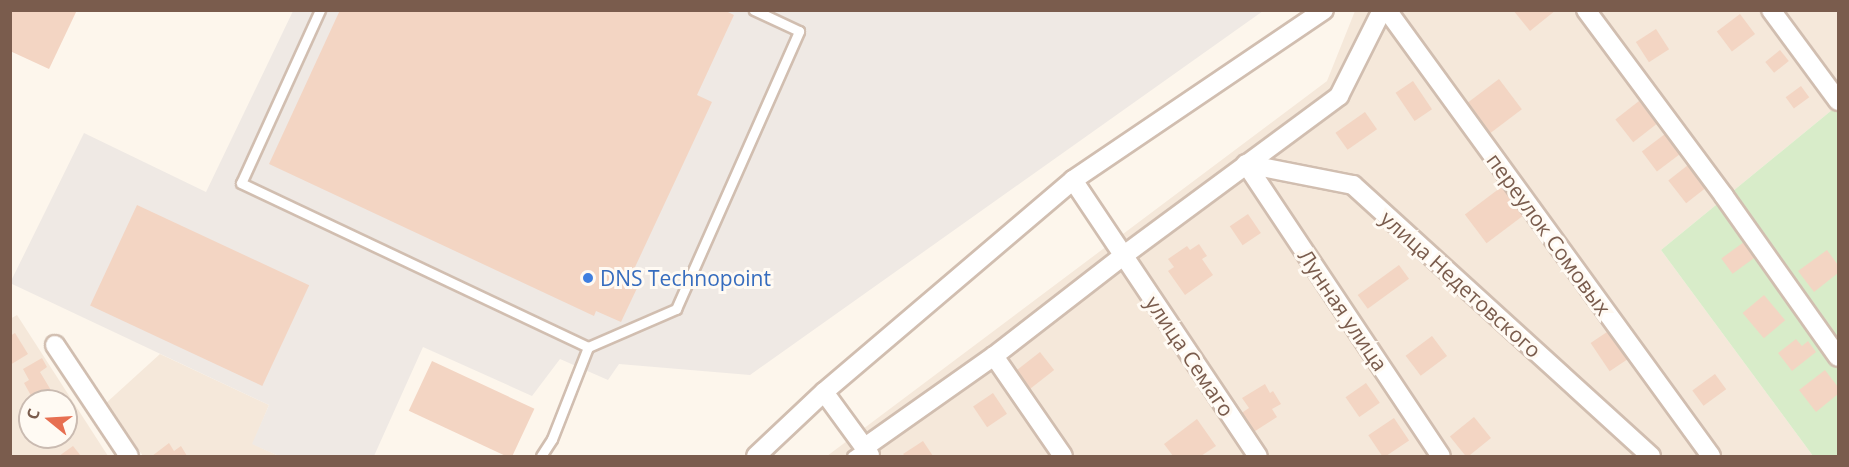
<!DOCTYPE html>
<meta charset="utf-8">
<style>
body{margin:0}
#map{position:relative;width:1849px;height:467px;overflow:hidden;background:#fdf6ec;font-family:"Open Sans",sans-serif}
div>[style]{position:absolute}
.residential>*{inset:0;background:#f5e8da}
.industrial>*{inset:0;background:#efe9e4}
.green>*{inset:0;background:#d8ecc9}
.building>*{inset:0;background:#f3d5c3;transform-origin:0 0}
.roads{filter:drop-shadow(2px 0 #d1beb0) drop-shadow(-2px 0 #d1beb0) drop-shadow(0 2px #d1beb0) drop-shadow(0 -2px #d1beb0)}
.lane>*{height:9px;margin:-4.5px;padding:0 4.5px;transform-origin:4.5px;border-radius:4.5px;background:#fff}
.street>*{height:18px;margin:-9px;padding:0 9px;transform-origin:9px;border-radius:9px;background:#fff}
.dots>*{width:16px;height:16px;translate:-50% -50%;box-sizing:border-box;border:3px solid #fffaf3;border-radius:50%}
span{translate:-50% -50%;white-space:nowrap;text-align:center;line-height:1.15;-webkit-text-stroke:6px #fffaf3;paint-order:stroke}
.street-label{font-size:21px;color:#7a5c4d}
.shop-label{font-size:21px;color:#366cbe}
.left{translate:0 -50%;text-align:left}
.frame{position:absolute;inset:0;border:12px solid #7a5c4d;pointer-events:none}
.north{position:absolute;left:18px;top:389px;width:60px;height:60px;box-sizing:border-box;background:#fffaf3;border:2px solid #cabbb1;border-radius:50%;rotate:288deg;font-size:16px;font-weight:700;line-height:24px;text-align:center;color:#7a5c4d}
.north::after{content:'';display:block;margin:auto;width:21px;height:27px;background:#e76f51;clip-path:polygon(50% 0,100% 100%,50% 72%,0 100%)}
</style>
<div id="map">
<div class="residential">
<i style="clip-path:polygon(1355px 11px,1838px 11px,1838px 105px,1661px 250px,1813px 456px,827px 456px,1327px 81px)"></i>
<i style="clip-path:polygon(evenodd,17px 315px,108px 456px,11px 456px,10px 319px,17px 315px,30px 401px,66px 401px,66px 437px,30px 437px,30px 401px)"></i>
<i style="clip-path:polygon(160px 354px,269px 405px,253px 444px,279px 456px,143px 456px,105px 404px)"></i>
</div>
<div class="industrial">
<i style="clip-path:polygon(293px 11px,1262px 10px,1263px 11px,750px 375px,619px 364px,608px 380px,560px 359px,532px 396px,423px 347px,374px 456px,279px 456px,252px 444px,269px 405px,10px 283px,84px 133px,206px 192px)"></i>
</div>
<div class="green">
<i style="clip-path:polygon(1838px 105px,1838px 456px,1813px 456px,1661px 250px)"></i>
</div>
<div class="building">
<i style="clip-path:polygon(10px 10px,77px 10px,49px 69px,10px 51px)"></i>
<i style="clip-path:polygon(340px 10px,724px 10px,734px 15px,697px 95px,712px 102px,629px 280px,639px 284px,621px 322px,596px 311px,594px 316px,269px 164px)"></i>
<i style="clip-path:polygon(1513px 10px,1556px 10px,1530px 31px)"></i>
<i style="left:1740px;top:14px;width:25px;height:29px;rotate:53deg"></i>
<i style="left:1656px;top:29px;width:24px;height:24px;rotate:57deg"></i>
<i style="left:1780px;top:50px;width:14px;height:19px;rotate:51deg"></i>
<i style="left:1499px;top:79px;width:38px;height:41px;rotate:53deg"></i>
<i style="left:1413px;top:81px;width:34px;height:21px;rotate:56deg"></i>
<i style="left:1801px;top:86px;width:14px;height:19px;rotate:54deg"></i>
<i style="left:1639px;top:101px;width:29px;height:30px;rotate:52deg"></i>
<i style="left:1365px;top:112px;width:21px;height:36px;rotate:55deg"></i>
<i style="left:1665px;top:134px;width:25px;height:29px;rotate:53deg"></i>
<i style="left:1688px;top:165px;width:29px;height:25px;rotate:52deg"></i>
<i style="left:1504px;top:185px;width:36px;height:49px;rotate:53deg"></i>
<i style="left:137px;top:205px;width:190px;height:111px;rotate:25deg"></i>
<i style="left:1248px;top:214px;width:23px;height:22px;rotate:56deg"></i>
<i style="left:1744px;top:242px;width:19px;height:28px;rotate:54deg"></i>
<i style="clip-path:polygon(1199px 244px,1207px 256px,1202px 259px,1213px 275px,1185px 295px,1168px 271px,1174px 267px,1168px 259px,1187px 246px,1190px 250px)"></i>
<i style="clip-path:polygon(1827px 250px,1838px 265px,1838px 273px,1814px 292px,1798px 271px)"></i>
<i style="left:1399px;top:265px;width:17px;height:51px;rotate:54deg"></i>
<i style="left:1764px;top:295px;width:33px;height:28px;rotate:50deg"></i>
<i style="left:1613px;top:328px;width:34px;height:27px;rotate:56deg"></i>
<i style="clip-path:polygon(15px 333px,28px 354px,10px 365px,10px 336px)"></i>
<i style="left:1432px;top:336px;width:25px;height:33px;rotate:53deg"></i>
<i style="clip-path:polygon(1796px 339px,1802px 346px,1808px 341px,1816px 352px,1792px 371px,1778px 353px)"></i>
<i style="left:1040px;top:352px;width:23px;height:36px;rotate:52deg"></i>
<i style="clip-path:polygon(42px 358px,47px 367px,40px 372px,52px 392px,34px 401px,24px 383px,29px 380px,23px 369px)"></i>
<i style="left:432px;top:361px;width:113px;height:55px;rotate:25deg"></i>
<i style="clip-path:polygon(1825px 370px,1838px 387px,1838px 394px,1816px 412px,1799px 390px)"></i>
<i style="left:1715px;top:374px;width:19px;height:28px;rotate:54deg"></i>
<i style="left:1366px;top:383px;width:24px;height:25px;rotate:55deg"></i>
<i style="clip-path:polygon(1265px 384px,1270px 393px,1273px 391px,1281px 404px,1272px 409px,1277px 417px,1252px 433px,1240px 414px,1249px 408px,1242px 398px)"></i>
<i style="left:993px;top:393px;width:25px;height:24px;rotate:56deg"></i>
<i style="left:1474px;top:417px;width:27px;height:31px;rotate:51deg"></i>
<i style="left:1394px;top:418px;width:27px;height:31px;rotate:56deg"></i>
<i style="clip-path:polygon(1197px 419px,1216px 446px,1201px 456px,1173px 456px,1164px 444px)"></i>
<i style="clip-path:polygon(40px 437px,66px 437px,47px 448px)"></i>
<i style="clip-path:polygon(923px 441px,933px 456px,905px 456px,903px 454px)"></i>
<i style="clip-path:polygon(169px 443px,174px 451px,181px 446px,187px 456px,152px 456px)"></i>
<i style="clip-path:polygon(73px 446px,81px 456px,59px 456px)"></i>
</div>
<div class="roads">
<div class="lane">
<i style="left:320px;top:10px;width:190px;rotate:114.5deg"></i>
<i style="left:241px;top:183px;width:384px;rotate:25.3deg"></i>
<i style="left:541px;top:456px;width:20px;rotate:-57deg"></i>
<i style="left:552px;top:439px;width:99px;rotate:-68.6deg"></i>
<i style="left:588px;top:347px;width:96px;rotate:-23.4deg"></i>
<i style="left:676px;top:309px;width:304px;rotate:-66.1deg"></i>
<i style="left:799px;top:31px;width:50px;rotate:-155deg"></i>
<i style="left:852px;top:456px;width:16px;rotate:-35deg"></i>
</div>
<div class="street">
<i style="left:1387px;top:10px;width:551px;rotate:54deg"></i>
<i style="left:1586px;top:10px;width:232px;rotate:53.4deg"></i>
<i style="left:1724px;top:196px;width:197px;rotate:54.7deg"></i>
<i style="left:1771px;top:10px;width:113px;rotate:53.6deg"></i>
<i style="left:1246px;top:164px;width:109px;rotate:11.1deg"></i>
<i style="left:1353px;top:185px;width:403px;rotate:42.3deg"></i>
<i style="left:1246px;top:164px;width:351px;rotate:56.3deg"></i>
<i style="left:1073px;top:180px;width:332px;rotate:56.2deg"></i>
<i style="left:55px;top:345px;width:133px;rotate:56.3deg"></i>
<i style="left:994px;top:356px;width:121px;rotate:55.4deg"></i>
<i style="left:824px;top:392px;width:78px;rotate:53.9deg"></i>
<i style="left:865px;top:447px;width:158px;rotate:-35.2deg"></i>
<i style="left:994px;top:356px;width:163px;rotate:-37.8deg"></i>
<i style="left:1123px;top:256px;width:269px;rotate:-36.5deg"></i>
<i style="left:1339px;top:96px;width:96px;rotate:-63.4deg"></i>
<i style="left:756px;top:456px;width:93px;rotate:-43.3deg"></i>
<i style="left:824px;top:392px;width:327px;rotate:-40.4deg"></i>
<i style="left:1073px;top:180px;width:303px;rotate:-34.1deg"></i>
</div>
</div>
<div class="dots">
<i style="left:588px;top:278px;background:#3f7fe0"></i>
</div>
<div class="street-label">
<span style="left:1549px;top:234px;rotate:54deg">переулок Сомовых</span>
<span style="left:1461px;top:284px;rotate:42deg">улица Недетовского</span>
<span style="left:1343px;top:310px;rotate:56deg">Лунная улица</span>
<span style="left:1190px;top:356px;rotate:56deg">улица Семаго</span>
</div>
<div class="shop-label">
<span class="left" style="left:600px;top:278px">DNS Technopoint</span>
</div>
<div class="frame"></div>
<div class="north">С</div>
</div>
